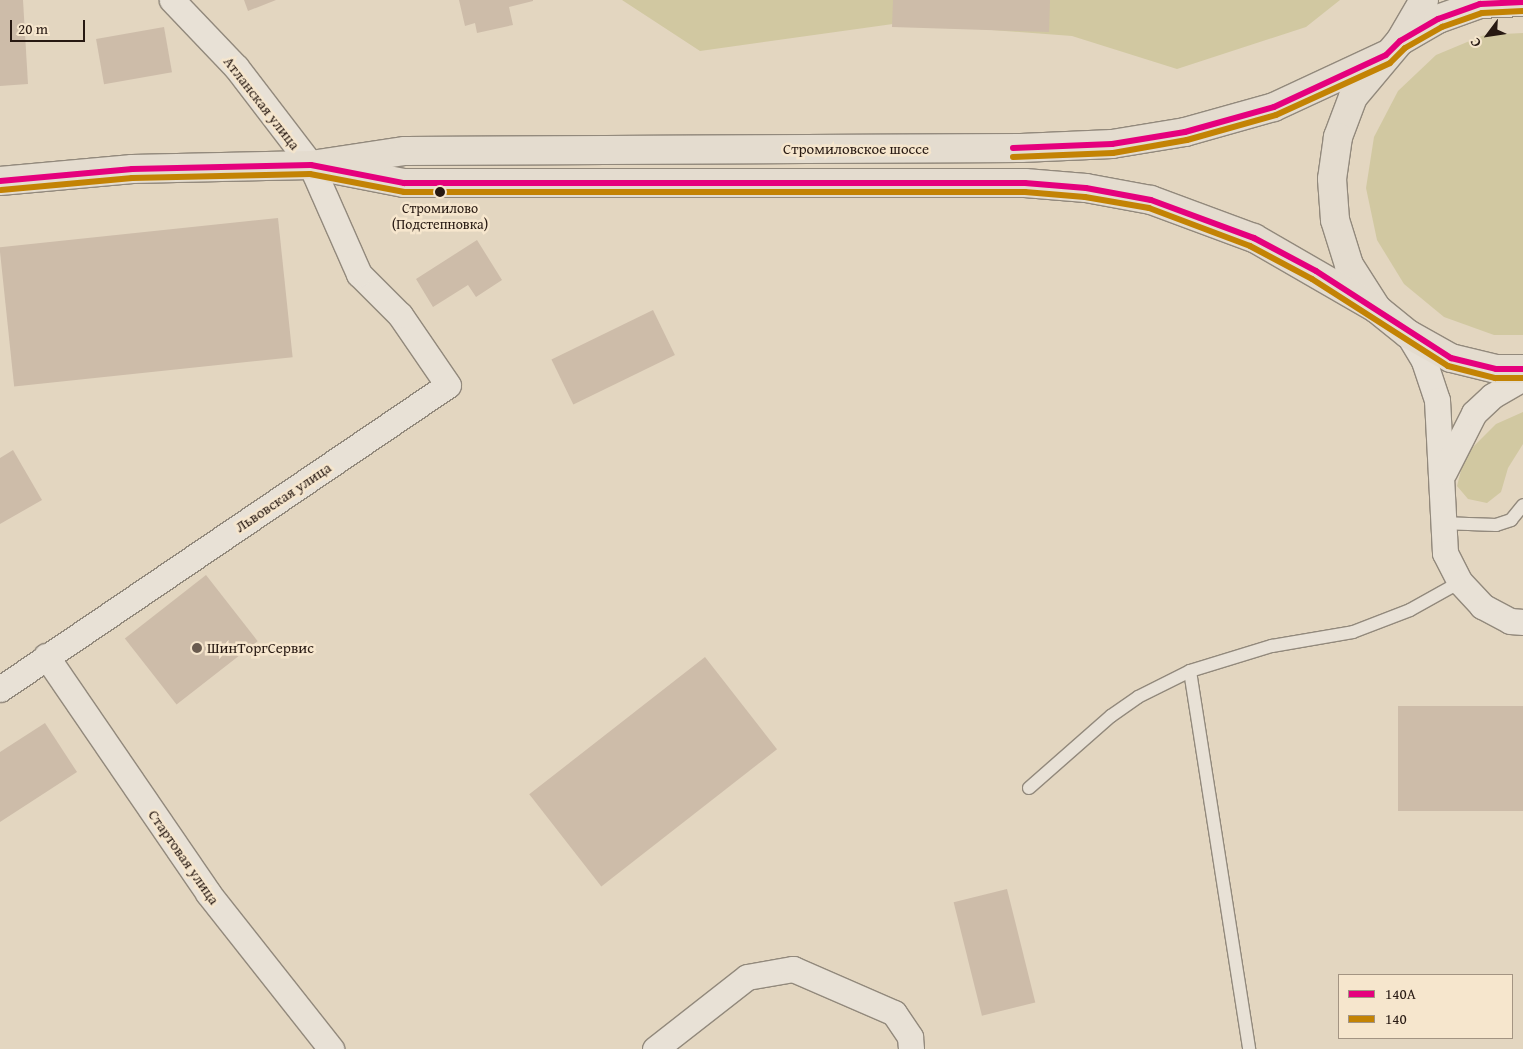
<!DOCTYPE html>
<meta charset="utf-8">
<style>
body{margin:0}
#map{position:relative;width:1523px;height:1049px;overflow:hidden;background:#e3d6c0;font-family:"Gentium Book Plus",serif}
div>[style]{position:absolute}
.green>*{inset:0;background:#d1c8a1}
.building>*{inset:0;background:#cdbca9;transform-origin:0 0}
.roads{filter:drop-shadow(1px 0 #92897c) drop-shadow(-1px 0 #92897c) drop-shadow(0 1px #92897c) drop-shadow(0 -1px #92897c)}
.lane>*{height:12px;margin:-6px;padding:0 6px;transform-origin:6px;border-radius:6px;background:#e8e1d6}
.street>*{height:25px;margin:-12.5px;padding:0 12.5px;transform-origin:12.5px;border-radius:12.5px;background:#e8e1d6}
.primary>*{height:28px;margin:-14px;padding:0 14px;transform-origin:14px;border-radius:14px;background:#e4dccf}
.bus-1>*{height:6px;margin:-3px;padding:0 3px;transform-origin:3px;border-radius:3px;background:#e5007d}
.bus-2>*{height:6px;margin:-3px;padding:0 3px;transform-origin:3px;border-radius:3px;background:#c38304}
.dots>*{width:14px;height:14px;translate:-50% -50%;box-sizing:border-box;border:2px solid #f6e6cd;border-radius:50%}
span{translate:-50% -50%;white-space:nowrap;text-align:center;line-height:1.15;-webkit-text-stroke:5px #f6e6cd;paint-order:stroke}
.bus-label{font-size:14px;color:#271912}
.street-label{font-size:15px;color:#271912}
.poi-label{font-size:15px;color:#271912}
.left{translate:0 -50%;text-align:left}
.legend{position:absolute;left:1338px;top:974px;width:175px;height:65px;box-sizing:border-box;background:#f6e6cd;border:1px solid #a39482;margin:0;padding:6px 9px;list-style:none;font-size:15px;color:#271912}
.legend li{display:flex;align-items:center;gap:10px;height:25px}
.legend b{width:25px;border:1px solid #a39482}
.north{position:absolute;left:1463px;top:10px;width:50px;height:50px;-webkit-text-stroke:4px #f6e6cd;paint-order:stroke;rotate:239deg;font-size:14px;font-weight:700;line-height:20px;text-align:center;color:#271912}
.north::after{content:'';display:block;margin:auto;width:18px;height:22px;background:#271912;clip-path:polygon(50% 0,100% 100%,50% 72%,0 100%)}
.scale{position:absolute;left:10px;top:20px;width:75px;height:22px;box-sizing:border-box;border:2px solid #271912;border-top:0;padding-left:6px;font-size:15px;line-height:18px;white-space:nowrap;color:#271912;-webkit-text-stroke:4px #f6e6cd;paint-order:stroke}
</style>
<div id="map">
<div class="green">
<i style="clip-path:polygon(622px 0,1340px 0,1306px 27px,1177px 69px,1072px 36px,900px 23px,700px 51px)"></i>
<i style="clip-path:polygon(1523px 33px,1523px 335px,1494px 335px,1444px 317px,1404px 284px,1377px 240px,1366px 188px,1374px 137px,1398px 91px,1436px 55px,1484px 35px)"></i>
<i style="clip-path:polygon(1523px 412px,1523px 444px,1508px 468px,1501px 492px,1487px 503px,1468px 499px,1457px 486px,1465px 455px,1496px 424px)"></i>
</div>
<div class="building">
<i style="clip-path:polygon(0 0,23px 0,28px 84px,0 86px)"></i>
<i style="clip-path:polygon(244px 0,276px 0,248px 11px)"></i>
<i style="clip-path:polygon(459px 0,533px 0,533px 1px,509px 7px,513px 25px,477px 33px,475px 23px,465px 26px)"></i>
<i style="clip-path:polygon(893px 0,1050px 0,1049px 32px,892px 27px)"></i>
<i style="left:164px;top:27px;width:46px;height:69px;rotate:80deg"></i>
<i style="left:278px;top:218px;width:140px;height:280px;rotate:84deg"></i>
<i style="clip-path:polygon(477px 240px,502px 280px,476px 297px,468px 285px,433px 307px,416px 279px)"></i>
<i style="left:653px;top:310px;width:50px;height:113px;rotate:64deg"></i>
<i style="clip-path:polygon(13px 450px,42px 500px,0 524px,0 458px)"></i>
<i style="left:206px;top:575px;width:84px;height:103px;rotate:52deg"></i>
<i style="left:705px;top:657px;width:117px;height:223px;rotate:52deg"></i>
<i style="left:1523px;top:706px;width:105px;height:125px;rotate:90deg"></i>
<i style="clip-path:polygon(45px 723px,77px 772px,0 822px,0 752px)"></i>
<i style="left:1007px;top:889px;width:117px;height:55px;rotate:76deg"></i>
</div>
<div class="roads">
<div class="lane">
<i style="left:1441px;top:523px;width:55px;rotate:2.1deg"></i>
<i style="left:1496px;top:525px;width:16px;rotate:-18deg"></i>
<i style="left:1511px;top:520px;width:19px;rotate:-51deg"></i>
<i style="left:1190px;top:671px;width:383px;rotate:81.1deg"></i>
<i style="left:1029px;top:788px;width:109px;rotate:-41.3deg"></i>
<i style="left:1111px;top:716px;width:33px;rotate:-35deg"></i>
<i style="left:1138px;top:697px;width:58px;rotate:-26.6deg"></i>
<i style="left:1190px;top:671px;width:86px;rotate:-17deg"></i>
<i style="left:1272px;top:646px;width:82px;rotate:-9.8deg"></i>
<i style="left:1353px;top:632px;width:61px;rotate:-21.1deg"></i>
<i style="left:1410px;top:610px;width:57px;rotate:-29.2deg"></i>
</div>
<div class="street">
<i style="left:1408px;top:334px;width:31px;rotate:59deg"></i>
<i style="left:1424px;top:361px;width:41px;rotate:71.6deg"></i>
<i style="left:1437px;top:400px;width:153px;rotate:87deg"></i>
<i style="left:1445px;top:553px;width:33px;rotate:63deg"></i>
<i style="left:1460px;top:582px;width:33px;rotate:47deg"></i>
<i style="left:1482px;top:606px;width:32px;rotate:28deg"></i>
<i style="left:1510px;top:621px;width:13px;rotate:4deg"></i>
<i style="left:1444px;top:472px;width:66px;rotate:-63deg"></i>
<i style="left:1474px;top:413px;width:25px;rotate:-43deg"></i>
<i style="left:1492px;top:396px;width:36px;rotate:-30deg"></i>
<i style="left:46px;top:656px;width:287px;rotate:55.6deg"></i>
<i style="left:208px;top:893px;width:199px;rotate:51.7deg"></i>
<i style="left:0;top:689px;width:541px;rotate:-34.16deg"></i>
<i style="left:448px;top:385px;width:85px;rotate:-124.4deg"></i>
<i style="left:400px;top:315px;width:58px;rotate:-135deg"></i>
<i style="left:359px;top:274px;width:119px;rotate:-113.8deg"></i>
<i style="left:311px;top:165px;width:123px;rotate:-127.4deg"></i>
<i style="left:236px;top:67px;width:93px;rotate:-133.7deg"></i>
<i style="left:655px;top:1049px;width:117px;rotate:-38deg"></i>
<i style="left:747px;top:977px;width:47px;rotate:-9.9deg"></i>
<i style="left:793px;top:969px;width:110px;rotate:23.5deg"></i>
<i style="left:894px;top:1013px;width:29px;rotate:56deg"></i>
<i style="left:910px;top:1037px;width:12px;rotate:85deg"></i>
</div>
<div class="primary">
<i style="left:1424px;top:0;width:48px;rotate:120.3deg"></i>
<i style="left:1400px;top:41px;width:73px;rotate:130deg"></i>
<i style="left:1353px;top:97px;width:43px;rotate:110.6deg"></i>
<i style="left:1338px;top:137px;width:42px;rotate:98.1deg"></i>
<i style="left:1332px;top:179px;width:41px;rotate:85.8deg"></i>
<i style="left:1335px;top:220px;width:47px;rotate:72.7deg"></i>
<i style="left:1349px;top:265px;width:52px;rotate:57.5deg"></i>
<i style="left:1377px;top:309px;width:40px;rotate:39deg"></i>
<i style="left:1408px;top:334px;width:49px;rotate:29.2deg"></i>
<i style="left:1451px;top:358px;width:46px;rotate:13.7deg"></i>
<i style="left:1496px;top:369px;width:27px"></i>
<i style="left:1402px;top:40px;width:42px;rotate:-30.3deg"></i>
<i style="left:1438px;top:19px;width:45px;rotate:-19.7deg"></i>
<i style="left:1480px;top:4px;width:43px;rotate:-2.7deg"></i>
<i style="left:332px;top:169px;width:73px;rotate:11deg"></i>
<i style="left:404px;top:183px;width:621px"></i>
<i style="left:1025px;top:183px;width:61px;rotate:4.7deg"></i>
<i style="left:1086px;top:188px;width:66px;rotate:10.5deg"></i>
<i style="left:1151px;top:200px;width:110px;rotate:20.3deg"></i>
<i style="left:1254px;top:238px;width:142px;rotate:30deg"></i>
<i style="left:0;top:181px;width:133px;rotate:-5.2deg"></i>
<i style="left:132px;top:169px;width:179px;rotate:-1.3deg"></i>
<i style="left:311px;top:165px;width:95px;rotate:-8.5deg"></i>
<i style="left:405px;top:151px;width:616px;rotate:-0.28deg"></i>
<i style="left:1021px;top:148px;width:91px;rotate:-2.5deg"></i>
<i style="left:1112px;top:144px;width:74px;rotate:-9.3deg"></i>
<i style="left:1185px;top:132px;width:92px;rotate:-15.7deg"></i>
<i style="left:1274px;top:107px;width:123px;rotate:-24.9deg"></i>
</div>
</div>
<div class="bus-1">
<i style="left:1013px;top:148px;width:99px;rotate:-2.3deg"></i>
<i style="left:1112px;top:144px;width:74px;rotate:-9.3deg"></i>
<i style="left:1185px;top:132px;width:92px;rotate:-15.7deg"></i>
<i style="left:1274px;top:107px;width:123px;rotate:-24.9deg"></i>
<i style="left:1386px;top:55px;width:20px;rotate:-45deg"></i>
<i style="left:1400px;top:41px;width:44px;rotate:-30.1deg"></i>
<i style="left:1438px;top:19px;width:45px;rotate:-19.7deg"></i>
<i style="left:1480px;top:4px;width:43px;rotate:-2.7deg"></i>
<i style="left:0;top:181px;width:133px;rotate:-5.2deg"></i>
<i style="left:132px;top:169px;width:179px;rotate:-1.3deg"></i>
<i style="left:311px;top:165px;width:95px;rotate:11deg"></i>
<i style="left:404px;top:183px;width:621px"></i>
<i style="left:1025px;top:183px;width:61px;rotate:4.7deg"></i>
<i style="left:1086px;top:188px;width:66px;rotate:10.5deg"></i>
<i style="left:1151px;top:200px;width:110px;rotate:20.3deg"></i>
<i style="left:1254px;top:238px;width:70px;rotate:28deg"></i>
<i style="left:1316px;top:271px;width:161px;rotate:32.8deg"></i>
<i style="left:1451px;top:358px;width:46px;rotate:13.7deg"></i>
<i style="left:1496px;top:369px;width:27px"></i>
</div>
<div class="bus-2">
<i style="left:1013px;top:157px;width:100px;rotate:-2.3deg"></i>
<i style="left:1113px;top:153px;width:75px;rotate:-10deg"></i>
<i style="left:1187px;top:140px;width:92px;rotate:-15.7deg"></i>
<i style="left:1276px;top:115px;width:125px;rotate:-24.5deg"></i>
<i style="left:1390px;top:63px;width:21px;rotate:-45deg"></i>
<i style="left:1405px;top:48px;width:43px;rotate:-29.6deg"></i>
<i style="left:1442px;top:27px;width:42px;rotate:-19.3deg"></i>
<i style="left:1482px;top:13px;width:41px;rotate:-2.8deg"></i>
<i style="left:1px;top:190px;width:132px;rotate:-5.2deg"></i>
<i style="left:132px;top:178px;width:178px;rotate:-1.3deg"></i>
<i style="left:310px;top:174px;width:96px;rotate:10.8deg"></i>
<i style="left:404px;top:192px;width:621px"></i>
<i style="left:1025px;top:192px;width:60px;rotate:4.8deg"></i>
<i style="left:1085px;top:197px;width:65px;rotate:9.8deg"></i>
<i style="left:1149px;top:208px;width:108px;rotate:20.6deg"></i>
<i style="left:1250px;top:246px;width:70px;rotate:28deg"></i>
<i style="left:1312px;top:279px;width:161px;rotate:32.6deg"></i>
<i style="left:1448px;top:366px;width:49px;rotate:14.3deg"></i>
<i style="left:1495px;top:378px;width:28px"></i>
</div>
<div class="dots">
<i style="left:440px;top:192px;background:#271912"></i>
<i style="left:197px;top:648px;background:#695b4f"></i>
</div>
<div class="bus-label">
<span style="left:440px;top:216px">Стромилово<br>(Подстепновка)</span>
</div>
<div class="street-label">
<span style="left:262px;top:103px;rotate:52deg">Атланская улица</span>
<span style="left:856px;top:149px">Стромиловское шоссе</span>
<span style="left:283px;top:497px;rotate:-34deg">Львовская улица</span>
<span style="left:184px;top:857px;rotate:55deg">Стартовая улица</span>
</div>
<div class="poi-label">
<span class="left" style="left:207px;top:648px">ШинТоргСервис</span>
</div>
<ul class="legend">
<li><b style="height:6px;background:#e5007d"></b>140А</li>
<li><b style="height:6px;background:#c38304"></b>140</li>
</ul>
<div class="north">С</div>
<div class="scale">20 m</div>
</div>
